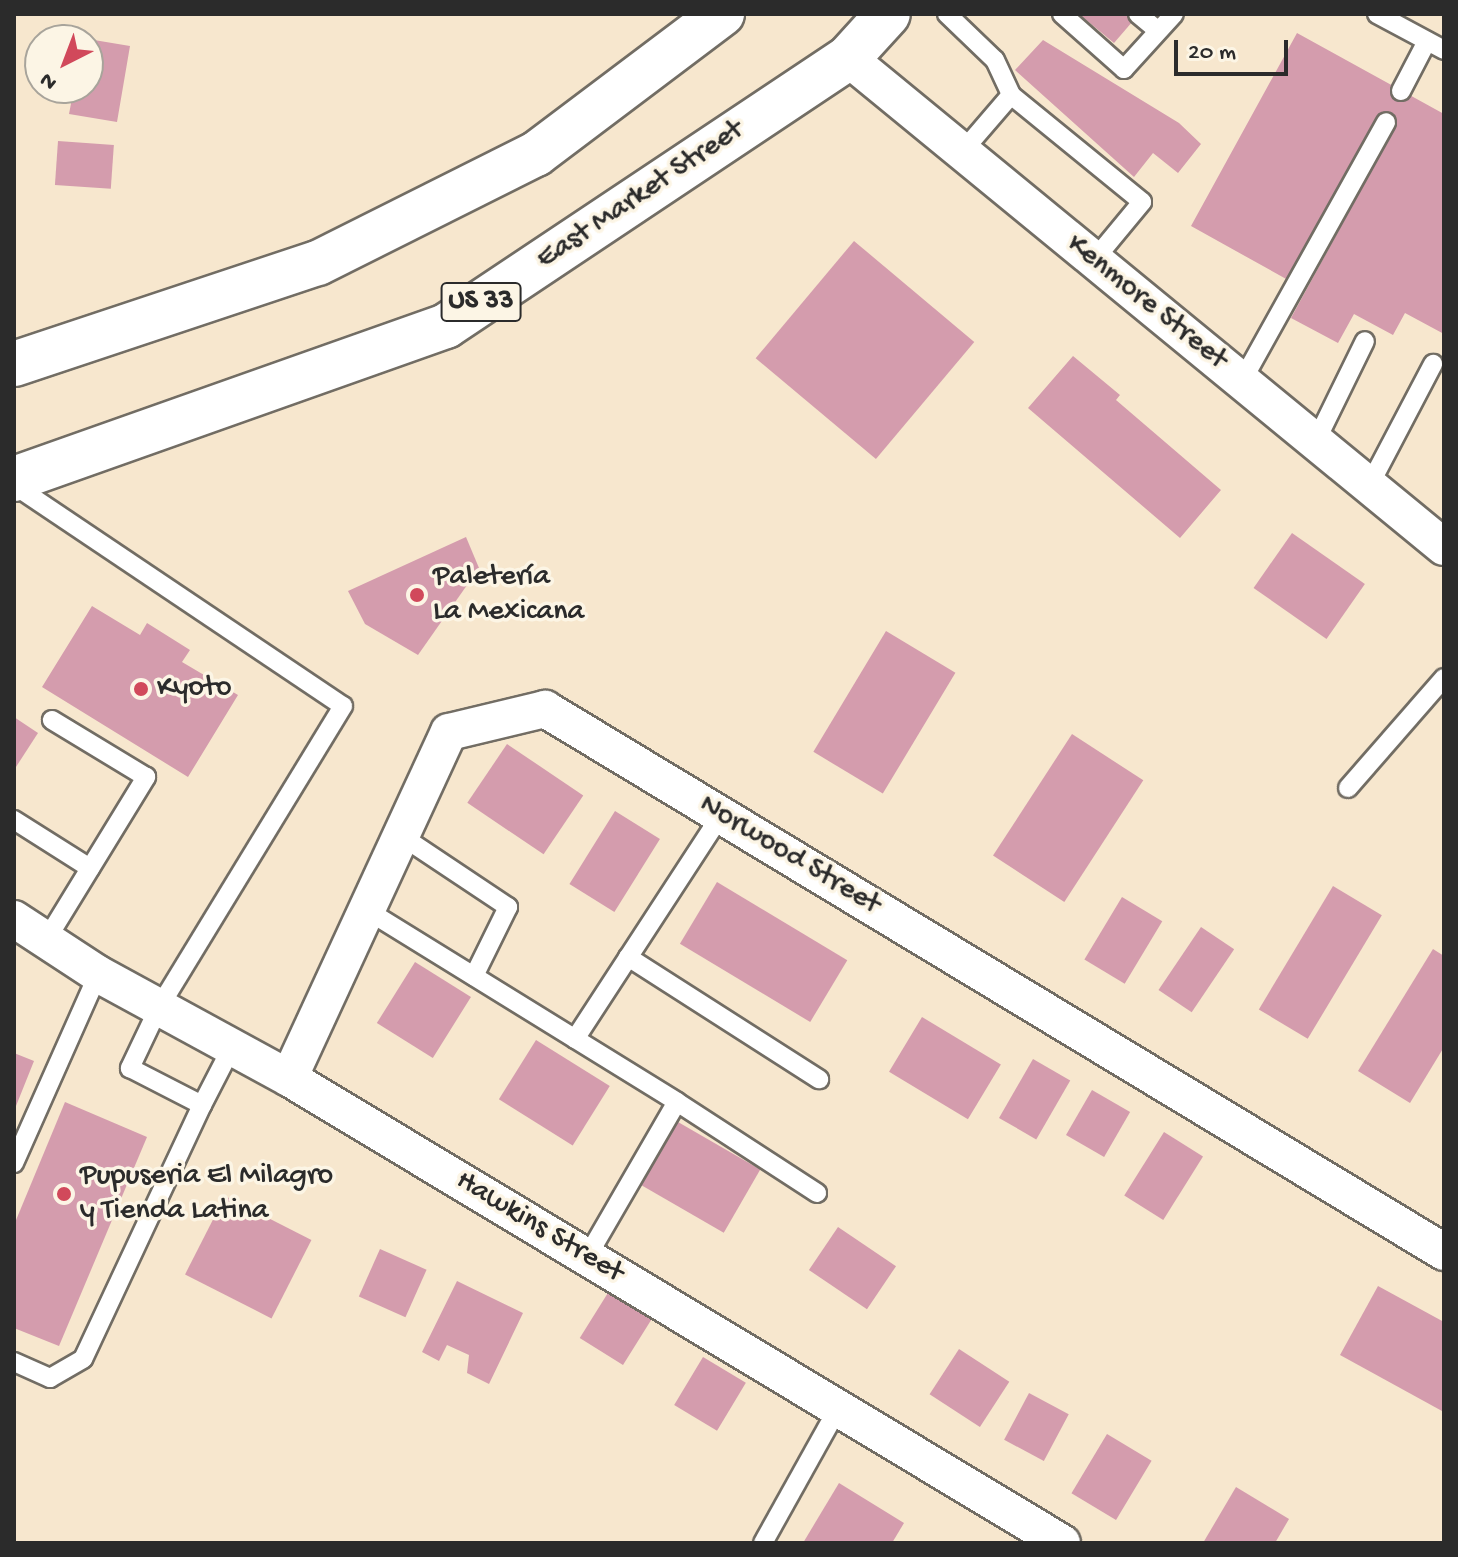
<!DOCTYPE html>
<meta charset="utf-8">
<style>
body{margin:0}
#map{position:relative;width:1458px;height:1557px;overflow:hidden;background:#f7e7ce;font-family:"Gochi Hand",sans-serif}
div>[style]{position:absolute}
.building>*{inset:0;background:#d49cad;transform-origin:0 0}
.roads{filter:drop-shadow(2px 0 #726d64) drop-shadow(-2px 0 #726d64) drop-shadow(0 2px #726d64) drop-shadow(0 -2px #726d64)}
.service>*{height:18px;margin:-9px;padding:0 9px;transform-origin:9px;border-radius:9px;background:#fff}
.minor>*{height:36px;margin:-18px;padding:0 18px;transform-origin:18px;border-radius:18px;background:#fff}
.primary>*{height:44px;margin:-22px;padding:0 22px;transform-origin:22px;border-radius:22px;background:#fff}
.dots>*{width:22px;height:22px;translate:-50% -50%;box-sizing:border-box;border:4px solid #fcf5e5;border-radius:50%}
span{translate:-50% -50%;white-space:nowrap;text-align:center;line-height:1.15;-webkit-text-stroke:7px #fcf5e5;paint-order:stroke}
.shield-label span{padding:2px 6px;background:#fcf5e5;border:2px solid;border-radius:6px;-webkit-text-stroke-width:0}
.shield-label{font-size:28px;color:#2b2b2b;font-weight:700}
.street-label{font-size:30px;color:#2b2b2b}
.poi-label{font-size:30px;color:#2b2b2b}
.left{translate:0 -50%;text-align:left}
.frame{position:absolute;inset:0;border:16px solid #2b2b2b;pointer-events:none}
.north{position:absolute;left:24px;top:24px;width:80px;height:80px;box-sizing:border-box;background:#fcf5e5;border:2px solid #a8a49b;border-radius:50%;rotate:222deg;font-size:22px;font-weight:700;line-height:32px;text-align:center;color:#2b2b2b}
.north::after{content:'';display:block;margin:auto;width:28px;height:36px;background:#d1495b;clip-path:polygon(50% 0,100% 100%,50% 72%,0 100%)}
.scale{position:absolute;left:1174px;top:40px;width:114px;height:36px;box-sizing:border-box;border:4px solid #2b2b2b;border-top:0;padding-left:10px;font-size:24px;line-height:28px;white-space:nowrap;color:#2b2b2b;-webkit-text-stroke:6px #fcf5e5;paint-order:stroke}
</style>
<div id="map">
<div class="building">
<i style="clip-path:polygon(1079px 14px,1139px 14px,1114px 43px)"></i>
<i style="clip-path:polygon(1297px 33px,1444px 114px,1444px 334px,1405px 313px,1393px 335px,1354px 314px,1338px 343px,1291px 318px,1395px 127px,1377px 117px,1288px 280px,1191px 226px)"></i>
<i style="clip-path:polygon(88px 39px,130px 46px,117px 122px,69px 114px,74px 88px,88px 88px)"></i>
<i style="clip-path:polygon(1043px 40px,1179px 123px,1201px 144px,1178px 173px,1153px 153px,1134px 177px,1015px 70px)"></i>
<i style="left:58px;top:141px;width:56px;height:44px;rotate:4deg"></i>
<i style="left:854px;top:241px;width:157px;height:153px;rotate:40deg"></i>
<i style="clip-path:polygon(1073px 356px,1120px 395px,1116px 400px,1221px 490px,1180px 538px,1028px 408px)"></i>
<i style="left:1292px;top:533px;width:89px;height:67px;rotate:35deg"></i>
<i style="clip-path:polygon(466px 537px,479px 568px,418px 655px,365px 624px,348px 591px)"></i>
<i style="clip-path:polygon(92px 606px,140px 635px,147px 623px,190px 650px,182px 662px,238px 695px,188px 777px,42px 687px)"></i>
<i style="left:886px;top:631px;width:81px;height:141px;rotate:31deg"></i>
<i style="clip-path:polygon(14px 717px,38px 733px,14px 770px)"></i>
<i style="left:1072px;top:734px;width:85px;height:145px;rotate:33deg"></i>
<i style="left:507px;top:744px;width:92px;height:71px;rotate:34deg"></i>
<i style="left:615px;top:811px;width:53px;height:86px;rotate:32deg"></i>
<i style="left:717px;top:882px;width:152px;height:72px;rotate:31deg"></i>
<i style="left:1333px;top:886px;width:57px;height:144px;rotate:31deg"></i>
<i style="left:1122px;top:897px;width:47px;height:73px;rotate:31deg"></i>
<i style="left:1201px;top:927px;width:40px;height:76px;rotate:34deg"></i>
<i style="clip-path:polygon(1433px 949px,1444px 956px,1444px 1047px,1410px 1103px,1358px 1071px)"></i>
<i style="left:415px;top:962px;width:66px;height:72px;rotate:32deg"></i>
<i style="left:922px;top:1017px;width:92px;height:64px;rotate:31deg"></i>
<i style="left:536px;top:1040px;width:87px;height:70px;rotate:32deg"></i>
<i style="clip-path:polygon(14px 1053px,34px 1061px,14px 1111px)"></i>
<i style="left:1033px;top:1059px;width:43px;height:68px;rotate:30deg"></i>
<i style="left:1092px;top:1090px;width:44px;height:52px;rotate:30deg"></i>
<i style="clip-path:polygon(65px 1102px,147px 1137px,59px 1346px,14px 1328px,14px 1225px)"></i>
<i style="left:678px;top:1122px;width:95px;height:73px;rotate:30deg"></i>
<i style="left:1164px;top:1132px;width:46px;height:75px;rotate:32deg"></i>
<i style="left:225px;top:1196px;width:97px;height:88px;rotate:27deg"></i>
<i style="left:838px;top:1227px;width:70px;height:52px;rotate:34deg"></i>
<i style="left:380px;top:1249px;width:51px;height:52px;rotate:24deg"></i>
<i style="clip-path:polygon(457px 1281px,523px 1313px,489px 1384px,467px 1373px,469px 1355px,447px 1345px,439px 1361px,422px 1352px)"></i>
<i style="clip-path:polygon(1378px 1286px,1444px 1322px,1442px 1411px,1340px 1355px)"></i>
<i style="left:611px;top:1288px;width:51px;height:59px;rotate:32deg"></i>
<i style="left:959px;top:1349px;width:60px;height:54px;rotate:33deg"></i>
<i style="left:703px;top:1357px;width:50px;height:56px;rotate:31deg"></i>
<i style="left:1029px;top:1393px;width:45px;height:53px;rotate:28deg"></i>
<i style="left:1107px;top:1434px;width:52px;height:69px;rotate:31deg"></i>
<i style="clip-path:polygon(839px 1483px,904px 1523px,892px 1543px,803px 1543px)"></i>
<i style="clip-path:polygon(1236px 1487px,1289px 1519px,1275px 1543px,1203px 1543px)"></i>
</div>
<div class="roads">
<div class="service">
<i style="left:947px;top:14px;width:66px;rotate:43.8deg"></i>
<i style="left:995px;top:60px;width:38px;rotate:65deg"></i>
<i style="left:1062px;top:14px;width:83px;rotate:41.6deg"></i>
<i style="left:1124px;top:69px;width:74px;rotate:-47.7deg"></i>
<i style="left:1138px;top:14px;width:26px;rotate:40deg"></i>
<i style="left:1377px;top:14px;width:76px;rotate:28.2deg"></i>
<i style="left:1401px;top:91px;width:56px;rotate:-62.5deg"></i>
<i style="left:962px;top:152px;width:75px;rotate:-49.3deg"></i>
<i style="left:1011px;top:95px;width:169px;rotate:39.2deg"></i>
<i style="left:1142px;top:202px;width:75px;rotate:129.6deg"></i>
<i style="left:1242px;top:381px;width:296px;rotate:-60.9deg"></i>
<i style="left:1316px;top:441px;width:111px;rotate:-63.9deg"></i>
<i style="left:14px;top:485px;width:396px;rotate:33.9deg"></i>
<i style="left:343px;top:706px;width:353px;rotate:121.4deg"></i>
<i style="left:159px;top:1007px;width:68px;rotate:115.4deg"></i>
<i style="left:130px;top:1068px;width:81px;rotate:27.2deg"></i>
<i style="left:202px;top:1105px;width:280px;rotate:115.1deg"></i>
<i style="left:83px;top:1359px;width:38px;rotate:150deg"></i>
<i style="left:50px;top:1378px;width:39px;rotate:-156deg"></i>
<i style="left:1369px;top:486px;width:138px;rotate:-62.3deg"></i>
<i style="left:1348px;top:788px;width:146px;rotate:-48.9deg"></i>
<i style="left:14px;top:820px;width:90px;rotate:32.3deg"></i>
<i style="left:400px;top:835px;width:130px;rotate:33.7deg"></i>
<i style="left:508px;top:907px;width:77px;rotate:116.2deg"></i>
<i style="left:365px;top:909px;width:367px;rotate:31.7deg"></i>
<i style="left:48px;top:937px;width:188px;rotate:-58.5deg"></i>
<i style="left:146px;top:777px;width:110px;rotate:-148.8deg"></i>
<i style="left:628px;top:957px;width:227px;rotate:32.6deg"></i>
<i style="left:575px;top:1039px;width:267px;rotate:-56.9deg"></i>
<i style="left:202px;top:1105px;width:65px;rotate:-62.7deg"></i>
<i style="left:14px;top:1163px;width:207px;rotate:-66deg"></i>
<i style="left:587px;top:1257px;width:179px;rotate:-59.9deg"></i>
<i style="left:677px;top:1102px;width:167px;rotate:33deg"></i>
<i style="left:763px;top:1543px;width:154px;rotate:-60.9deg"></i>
</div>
<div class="minor">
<i style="left:848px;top:58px;width:771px;rotate:39.37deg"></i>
<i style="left:14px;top:919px;width:100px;rotate:33.2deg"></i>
<i style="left:98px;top:974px;width:217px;rotate:28.6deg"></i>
<i style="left:289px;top:1078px;width:902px;rotate:31.03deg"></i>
<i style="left:289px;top:1078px;width:381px;rotate:-65.2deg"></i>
<i style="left:449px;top:732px;width:99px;rotate:-13.5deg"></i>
<i style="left:545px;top:709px;width:1050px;rotate:31.13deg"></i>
</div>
<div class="primary">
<i style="left:14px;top:364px;width:320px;rotate:-18.4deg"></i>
<i style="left:318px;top:263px;width:244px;rotate:-26.6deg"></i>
<i style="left:536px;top:154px;width:233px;rotate:-37deg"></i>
<i style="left:14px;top:479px;width:458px;rotate:-19.5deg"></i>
<i style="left:446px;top:326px;width:483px;rotate:-33.7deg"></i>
<i style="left:848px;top:58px;width:59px;rotate:-47.7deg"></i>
</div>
</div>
<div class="dots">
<i style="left:417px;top:595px;background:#d1495b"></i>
<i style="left:141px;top:689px;background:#d1495b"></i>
<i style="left:64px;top:1194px;background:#d1495b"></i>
</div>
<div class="shield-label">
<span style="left:481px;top:302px">US 33</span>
</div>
<div class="street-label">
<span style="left:641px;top:196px;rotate:-34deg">East Market Street</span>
<span style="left:1146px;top:303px;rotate:39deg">Kenmore Street</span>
<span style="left:789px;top:856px;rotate:31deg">Norwood Street</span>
<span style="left:539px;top:1228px;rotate:31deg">Hawkins Street</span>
</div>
<div class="poi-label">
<span class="left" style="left:433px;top:595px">Paletería<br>La Mexicana</span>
<span class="left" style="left:157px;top:689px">Kyoto</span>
<span class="left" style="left:80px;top:1194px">Pupuseria El Milagro<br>y Tienda Latina</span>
</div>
<div class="frame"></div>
<div class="north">N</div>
<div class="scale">20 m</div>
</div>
